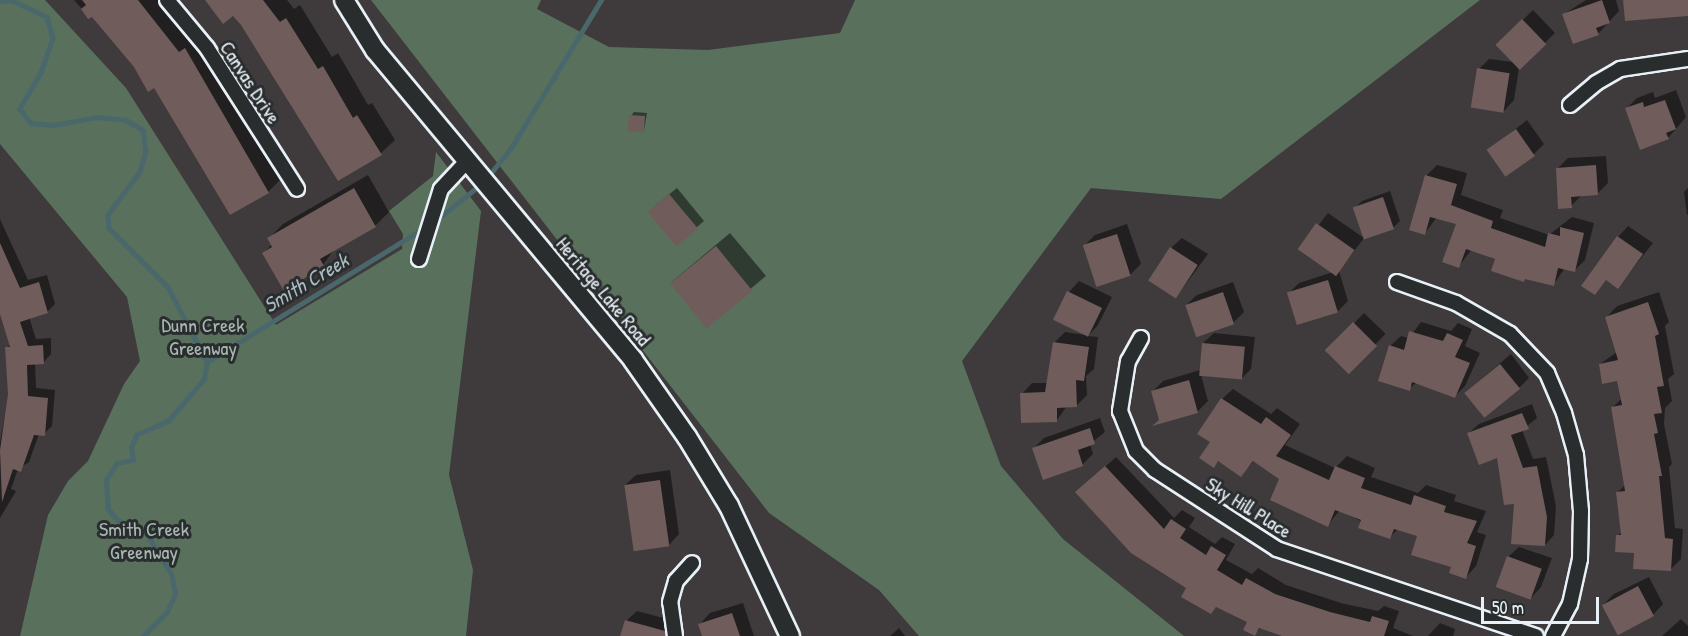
<!DOCTYPE html>
<style>
body{margin:0}
#map{position:relative;width:1688px;height:636px;overflow:hidden;background:#3f3b3c;font-family:"Patrick Hand",sans-serif}
div>[style]{position:absolute}
.green>*{inset:0;background:#59705c}
.shadow>*{inset:0;background:#0007;transform-origin:0 0}
.stream>*{height:4.5px;margin:-2.25px;padding:0 2.25px;transform-origin:2.25px;border-radius:2.25px;background:#4a686c}
.building>*{inset:0;background:#6f5c5b;transform-origin:0 0}
.roads{filter:drop-shadow(2px 0 #e8f1f8) drop-shadow(-2px 0 #e8f1f8) drop-shadow(0 2px #e8f1f8) drop-shadow(0 -2px #e8f1f8)}
.minor>*{height:14px;margin:-7px;padding:0 7px;transform-origin:7px;border-radius:7px;background:#2a2d2e}
.secondary>*{height:18px;margin:-9px;padding:0 9px;transform-origin:9px;border-radius:9px;background:#2a2d2e}
span{translate:-50% -50%;white-space:nowrap;text-align:center;line-height:1.15;-webkit-text-stroke:6px #2a2d2e;paint-order:stroke}
.street-label{font-size:20px;color:#e8f1f8}
.park-label{font-size:20px;color:#a8b7b2}
.water-label{font-size:21px;color:#a9bac0;font-style:italic}
.scale{position:absolute;left:1481px;top:597px;width:118px;height:27px;box-sizing:border-box;border:3px solid #e8f1f8;border-top:0;padding-left:8px;font-size:18px;line-height:21px;white-space:nowrap;color:#e8f1f8;-webkit-text-stroke:4px #2a2d2e;paint-order:stroke}
</style>
<div id="map">
<div class="green">
<i style="clip-path:polygon(0 0,45px 0,126px 88px,276px 325px,402px 249px,403px 234px,389px 211px,433px 176px,436px 152px,481px 211px,449px 475px,473px 570px,466px 636px,20px 636px,48px 515px,68px 481px,88px 461px,124px 384px,140px 361px,127px 297px,0 144px)"></i>
<i style="clip-path:polygon(371px 0,541px 0,537px 9px,609px 47px,708px 50px,840px 33px,855px 0,1480px 0,1221px 199px,1091px 188px,962px 361px,1001px 466px,1063px 539px,1184px 636px,919px 636px,879px 590px,769px 513px)"></i>
</div>
<div class="shadow">
<i style="clip-path:polygon(74px 0,163px 0,199px 35px,282px 178px,268px 192px,155px 86px,92px 15px,89px 17px)"></i>
<i style="clip-path:polygon(207px 0,287px 0,294px 9px,300px 5px,332px 57px,338px 53px,368px 105px,372px 103px,395px 140px,381px 153px,233px 14px)"></i>
<i style="clip-path:polygon(1586px 0,1616px 0,1619px 11px,1598px 34px,1564px 14px)"></i>
<i style="clip-path:polygon(1533px 10px,1555px 33px,1519px 68px,1514px 100px,1504px 111px,1479px 69px,1489px 59px,1513px 62px,1497px 45px)"></i>
<i style="clip-path:polygon(1676px 90px,1686px 117px,1668px 138px,1626px 109px,1637px 98px,1653px 92px,1655px 98px)"></i>
<i style="clip-path:polygon(634px 112px,647px 113px,644px 130px,631px 116px)"></i>
<i style="clip-path:polygon(1527px 120px,1544px 144px,1534px 154px,1489px 150px)"></i>
<i style="clip-path:polygon(1606px 156px,1608px 183px,1597px 194px,1582px 195px,1571px 206px,1557px 169px,1568px 158px)"></i>
<i style="clip-path:polygon(1437px 165px,1467px 173px,1461px 195px,1503px 210px,1500px 218px,1549px 235px,1572px 217px,1594px 223px,1585px 260px,1574px 271px,1565px 268px,1553px 285px,1472px 249px,1459px 266px,1458px 223px,1437px 217px,1425px 233px,1411px 229px,1427px 175px)"></i>
<i style="clip-path:polygon(368px 175px,389px 212px,375px 226px,335px 248px,323px 265px,264px 253px,272px 244px,269px 238px,283px 224px)"></i>
<i style="clip-path:polygon(677px 188px,704px 221px,676px 245px,656px 205px)"></i>
<i style="clip-path:polygon(1688px 188px,1688px 215px,1687px 215px,1684px 192px)"></i>
<i style="clip-path:polygon(1390px 191px,1400px 221px,1393px 228px,1355px 208px,1362px 201px)"></i>
<i style="clip-path:polygon(1328px 213px,1364px 238px,1339px 271px,1348px 301px,1338px 311px,1289px 293px,1299px 283px,1333px 272px,1300px 249px)"></i>
<i style="clip-path:polygon(0 219px,28px 280px,47px 275px,55px 304px,47px 312px,29px 317px,36px 339px,51px 338px,51px 354px,43px 363px,35px 363px,36px 388px,55px 390px,52px 426px,44px 434px,39px 434px,29px 462px,18px 469px,11px 489px,16px 491px,0 518px,0 442px,9px 395px,7px 348px,11px 344px,0 308px)"></i>
<i style="clip-path:polygon(1127px 224px,1141px 264px,1130px 275px,1084px 246px,1095px 235px)"></i>
<i style="clip-path:polygon(1628px 226px,1653px 243px,1618px 287px,1607px 279px,1594px 293px,1618px 237px)"></i>
<i style="left:730px;top:233px;width:56px;height:77px;rotate:50deg"></i>
<i style="clip-path:polygon(1182px 238px,1208px 254px,1177px 296px,1171px 248px)"></i>
<i style="clip-path:polygon(1079px 281px,1112px 297px,1098px 325px,1088px 336px,1098px 337px,1094px 369px,1086px 376px,1087px 395px,1076px 406px,1067px 406px,1057px 420px,1022px 394px,1032px 383px,1048px 383px,1054px 343px,1065px 332px,1085px 335px,1055px 320px,1069px 292px)"></i>
<i style="clip-path:polygon(1233px 282px,1244px 312px,1233px 323px,1186px 305px,1197px 295px)"></i>
<i style="clip-path:polygon(1659px 292px,1669px 322px,1665px 326px,1674px 374px,1668px 379px,1672px 401px,1665px 408px,1664px 424px,1672px 464px,1669px 467px,1675px 528px,1683px 529px,1681px 559px,1670px 570px,1635px 552px,1618px 536px,1622px 531px,1618px 492px,1625px 485px,1612px 408px,1622px 398px,1619px 379px,1600px 364px,1617px 352px,1607px 317px,1617px 306px)"></i>
<i style="left:1364px;top:313px;width:30px;height:53px;rotate:44deg"></i>
<i style="clip-path:polygon(1421px 322px,1451px 331px,1458px 323px,1472px 329px,1465px 346px,1480px 353px,1465px 386px,1455px 396px,1417px 382px,1409px 389px,1390px 346px,1401px 336px,1409px 338px)"></i>
<i style="clip-path:polygon(1214px 333px,1255px 337px,1251px 369px,1241px 379px,1201px 375px,1208px 401px,1197px 412px,1160px 420px,1152px 392px,1163px 381px,1200px 370px,1203px 343px)"></i>
<i style="clip-path:polygon(1511px 354px,1529px 378px,1519px 388px,1466px 392px)"></i>
<i style="clip-path:polygon(1233px 389px,1271px 414px,1277px 408px,1300px 424px,1285px 445px,1335px 468px,1347px 456px,1375px 468px,1371px 477px,1418px 493px,1426px 485px,1456px 495px,1454px 501px,1486px 511px,1477px 532px,1486px 535px,1476px 566px,1466px 577px,1419px 535px,1398px 529px,1390px 537px,1340px 510px,1328px 525px,1281px 479px,1254px 461px,1241px 475px,1219px 460px,1213px 466px,1212px 442px,1222px 399px)"></i>
<i style="clip-path:polygon(1532px 404px,1537px 418px,1522px 430px,1533px 459px,1546px 457px,1556px 506px,1554px 535px,1545px 545px,1516px 502px,1498px 456px,1469px 433px,1479px 424px)"></i>
<i style="clip-path:polygon(1100px 418px,1105px 432px,1090px 444px,1093px 454px,1082px 465px,1034px 448px,1044px 438px)"></i>
<i style="clip-path:polygon(1116px 457px,1174px 518px,1182px 510px,1195px 518px,1189px 527px,1215px 544px,1222px 537px,1235px 544px,1226px 560px,1252px 574px,1258px 568px,1286px 585px,1341px 603px,1378px 611px,1384px 606px,1399px 611px,1393px 628px,1413px 636px,1289px 636px,1261px 627px,1255px 634px,1249px 622px,1217px 606px,1211px 612px,1188px 588px,1108px 528px,1077px 492px)"></i>
<i style="clip-path:polygon(670px 470px,679px 534px,669px 545px,625px 485px,636px 475px)"></i>
<i style="clip-path:polygon(1519px 547px,1552px 558px,1541px 587px,1531px 598px,1508px 557px)"></i>
<i style="clip-path:polygon(1649px 577px,1663px 604px,1653px 615px,1603px 605px,1614px 594px)"></i>
<i style="clip-path:polygon(743px 603px,754px 636px,704px 636px,700px 624px,710px 613px)"></i>
<i style="clip-path:polygon(637px 611px,671px 620px,666px 636px,622px 636px,626px 621px)"></i>
<i style="clip-path:polygon(1681px 619px,1688px 626px,1688px 636px,1662px 636px)"></i>
<i style="clip-path:polygon(1440px 623px,1455px 629px,1453px 636px,1428px 636px)"></i>
<i style="clip-path:polygon(899px 628px,905px 636px,890px 636px)"></i>
</div>
<div class="stream">
<i style="left:11px;top:0;width:40px;rotate:25deg"></i>
<i style="left:47px;top:17px;width:22px;rotate:74deg"></i>
<i style="left:53px;top:38px;width:37px;rotate:109deg"></i>
<i style="left:41px;top:73px;width:42px;rotate:120.3deg"></i>
<i style="left:20px;top:109px;width:18px;rotate:52deg"></i>
<i style="left:31px;top:123px;width:23px;rotate:5deg"></i>
<i style="left:54px;top:125px;width:44px;rotate:-10.5deg"></i>
<i style="left:97px;top:117px;width:29px;rotate:6deg"></i>
<i style="left:126px;top:120px;width:20px;rotate:30deg"></i>
<i style="left:143px;top:130px;width:21px;rotate:82deg"></i>
<i style="left:146px;top:151px;width:22px;rotate:106deg"></i>
<i style="left:140px;top:172px;width:54px;rotate:126.7deg"></i>
<i style="left:108px;top:215px;width:13px;rotate:86deg"></i>
<i style="left:109px;top:228px;width:83px;rotate:45deg"></i>
<i style="left:168px;top:287px;width:85px;rotate:62.5deg"></i>
<i style="left:0;top:1px;width:10px;rotate:-6deg"></i>
<i style="left:486px;top:179px;width:40px;rotate:-51deg"></i>
<i style="left:511px;top:148px;width:173px;rotate:-58.7deg"></i>
<i style="left:435px;top:221px;width:58px;rotate:-38.7deg"></i>
<i style="left:143px;top:636px;width:34px;rotate:-45deg"></i>
<i style="left:167px;top:612px;width:20px;rotate:-66deg"></i>
<i style="left:175px;top:594px;width:20px;rotate:-101deg"></i>
<i style="left:171px;top:574px;width:46px;rotate:-121.6deg"></i>
<i style="left:147px;top:535px;width:32px;rotate:-154deg"></i>
<i style="left:118px;top:521px;width:16px;rotate:-130deg"></i>
<i style="left:108px;top:509px;width:29px;rotate:-94deg"></i>
<i style="left:106px;top:480px;width:20px;rotate:-57deg"></i>
<i style="left:117px;top:463px;width:16px;rotate:-11deg"></i>
<i style="left:133px;top:460px;width:12px;rotate:-99deg"></i>
<i style="left:131px;top:448px;width:14px;rotate:-69deg"></i>
<i style="left:136px;top:435px;width:36px;rotate:-24deg"></i>
<i style="left:169px;top:420px;width:54px;rotate:-49.5deg"></i>
<i style="left:204px;top:379px;width:17px;rotate:-80deg"></i>
<i style="left:207px;top:362px;width:257px;rotate:-31.7deg"></i>
</div>
<div class="building">
<i style="clip-path:polygon(82px 0,138px 0,179px 52px,185px 48px,269px 193px,230px 215px,154px 88px,148px 92px,134px 67px,92px 17px,88px 19px,81px 9px,86px 5px)"></i>
<i style="clip-path:polygon(205px 0,263px 0,280px 22px,286px 18px,318px 69px,323px 66px,353px 118px,357px 115px,382px 155px,338px 181px,241px 25px,233px 16px,223px 24px)"></i>
<i style="clip-path:polygon(1602px 0,1610px 23px,1596px 28px,1599px 35px,1573px 44px,1562px 14px)"></i>
<i style="clip-path:polygon(1623px 0,1688px 0,1688px 16px,1625px 21px)"></i>
<i style="left:1522px;top:19px;width:35px;height:37px;rotate:46deg"></i>
<i style="left:1477px;top:68px;width:33px;height:40px;rotate:9deg"></i>
<i style="clip-path:polygon(1665px 100px,1676px 129px,1666px 133px,1669px 139px,1640px 150px,1625px 108px,1643px 102px,1644px 107px)"></i>
<i style="left:629px;top:115px;width:16px;height:16px;rotate:4deg"></i>
<i style="left:1516px;top:129px;width:33px;height:36px;rotate:55deg"></i>
<i style="clip-path:polygon(1596px 165px,1598px 195px,1571px 197px,1572px 208px,1558px 209px,1556px 168px)"></i>
<i style="clip-path:polygon(1425px 175px,1457px 184px,1451px 205px,1493px 221px,1491px 228px,1545px 247px,1548px 233px,1560px 236px,1560px 227px,1584px 233px,1575px 272px,1558px 268px,1554px 286px,1525px 279px,1524px 282px,1491px 271px,1495px 259px,1466px 249px,1459px 268px,1442px 262px,1456px 224px,1430px 217px,1425px 235px,1409px 230px)"></i>
<i style="clip-path:polygon(354px 188px,376px 227px,320px 259px,324px 266px,284px 291px,262px 253px,272px 247px,267px 238px)"></i>
<i style="left:669px;top:194px;width:45px;height:28px;rotate:50deg"></i>
<i style="left:1383px;top:197px;width:34px;height:32px;rotate:71deg"></i>
<i style="left:1316px;top:223px;width:47px;height:32px;rotate:35deg"></i>
<i style="left:1117px;top:234px;width:44px;height:36px;rotate:72deg"></i>
<i style="clip-path:polygon(1617px 236px,1643px 254px,1618px 289px,1606px 280px,1595px 295px,1581px 286px)"></i>
<i style="clip-path:polygon(0 243px,20px 288px,39px 282px,48px 313px,20px 322px,28px 346px,43px 345px,44px 364px,27px 365px,28px 396px,48px 398px,45px 436px,34px 435px,21px 472px,13px 469px,2px 502px,0 450px,8px 394px,5px 347px,10px 347px,0 314px)"></i>
<i style="left:716px;top:246px;width:58px;height:59px;rotate:51deg"></i>
<i style="left:1170px;top:247px;width:33px;height:40px;rotate:33deg"></i>
<i style="left:1328px;top:280px;width:34px;height:43px;rotate:73deg"></i>
<i style="left:1067px;top:291px;width:39px;height:32px;rotate:26deg"></i>
<i style="left:1223px;top:292px;width:34px;height:40px;rotate:71deg"></i>
<i style="clip-path:polygon(1648px 302px,1659px 334px,1655px 336px,1664px 386px,1657px 387px,1662px 413px,1654px 414px,1658px 433px,1654px 434px,1662px 476px,1659px 476px,1665px 538px,1673px 539px,1671px 571px,1633px 569px,1634px 553px,1615px 552px,1616px 535px,1621px 535px,1616px 492px,1625px 491px,1611px 407px,1622px 405px,1617px 381px,1602px 384px,1599px 364px,1618px 360px,1605px 317px)"></i>
<i style="left:1353px;top:322px;width:34px;height:40px;rotate:45deg"></i>
<i style="clip-path:polygon(1409px 331px,1443px 341px,1447px 333px,1463px 340px,1455px 357px,1470px 363px,1455px 398px,1412px 382px,1410px 391px,1378px 381px,1389px 345px,1404px 350px)"></i>
<i style="clip-path:polygon(1053px 342px,1089px 347px,1084px 381px,1076px 380px,1077px 407px,1057px 408px,1057px 422px,1021px 423px,1020px 393px,1045px 392px)"></i>
<i style="left:1202px;top:343px;width:43px;height:33px;rotate:5deg"></i>
<i style="left:1500px;top:364px;width:32px;height:46px;rotate:51deg"></i>
<i style="clip-path:polygon(1189px 380px,1198px 413px,1152px 426px,1159px 420px,1151px 391px)"></i>
<i style="clip-path:polygon(1221px 398px,1261px 424px,1266px 417px,1291px 435px,1276px 456px,1329px 480px,1335px 466px,1365px 478px,1361px 488px,1411px 505px,1414px 495px,1446px 506px,1444px 512px,1477px 521px,1467px 543px,1476px 546px,1466px 579px,1449px 573px,1451px 567px,1411px 555px,1417px 536px,1394px 529px,1390px 539px,1358px 528px,1361px 520px,1335px 510px,1328px 527px,1270px 500px,1279px 479px,1253px 461px,1241px 477px,1218px 461px,1214px 468px,1199px 458px,1210px 442px,1197px 434px)"></i>
<i style="clip-path:polygon(1522px 413px,1529px 429px,1511px 435px,1523px 468px,1537px 466px,1547px 517px,1545px 546px,1511px 544px,1514px 504px,1504px 505px,1497px 458px,1479px 465px,1467px 433px)"></i>
<i style="clip-path:polygon(1090px 428px,1095px 444px,1078px 450px,1083px 466px,1043px 480px,1032px 448px)"></i>
<i style="clip-path:polygon(1105px 466px,1164px 529px,1171px 519px,1186px 529px,1180px 538px,1206px 555px,1211px 546px,1226px 555px,1217px 570px,1242px 585px,1246px 578px,1275px 594px,1330px 612px,1370px 622px,1372px 616px,1389px 621px,1384px 636px,1282px 636px,1259px 628px,1255px 636px,1243px 630px,1247px 622px,1216px 607px,1211px 614px,1181px 597px,1186px 588px,1131px 553px,1075px 492px)"></i>
<i style="left:660px;top:480px;width:67px;height:36px;rotate:82deg"></i>
<i style="left:1507px;top:556px;width:37px;height:33px;rotate:20deg"></i>
<i style="left:1638px;top:586px;width:34px;height:41px;rotate:62deg"></i>
<i style="clip-path:polygon(732px 613px,740px 636px,702px 636px,698px 624px)"></i>
<i style="clip-path:polygon(625px 620px,665px 631px,666px 636px,620px 636px)"></i>
</div>
<div class="roads">
<div class="minor">
<i style="left:167px;top:0;width:62px;rotate:50.2deg"></i>
<i style="left:207px;top:48px;width:167px;rotate:57.4deg"></i>
<i style="left:1570px;top:105px;width:34px;rotate:-40deg"></i>
<i style="left:1596px;top:83px;width:28px;rotate:-30deg"></i>
<i style="left:1620px;top:69px;width:69px;rotate:-8.4deg"></i>
<i style="left:419px;top:259px;width:73px;rotate:-72.6deg"></i>
<i style="left:441px;top:189px;width:37px;rotate:-47deg"></i>
<i style="left:1397px;top:282px;width:63px;rotate:19.6deg"></i>
<i style="left:1456px;top:303px;width:62px;rotate:29.9deg"></i>
<i style="left:1510px;top:334px;width:54px;rotate:46.5deg"></i>
<i style="left:1547px;top:373px;width:43px;rotate:67deg"></i>
<i style="left:1564px;top:413px;width:44px;rotate:74.1deg"></i>
<i style="left:1576px;top:455px;width:56px;rotate:84.9deg"></i>
<i style="left:1581px;top:511px;width:48px;rotate:91.2deg"></i>
<i style="left:1580px;top:559px;width:46px;rotate:102.5deg"></i>
<i style="left:1570px;top:604px;width:36px;rotate:118deg"></i>
<i style="left:1141px;top:338px;width:26px;rotate:119deg"></i>
<i style="left:1128px;top:361px;width:51px;rotate:99.1deg"></i>
<i style="left:1120px;top:411px;width:43px;rotate:68.2deg"></i>
<i style="left:1136px;top:451px;width:27px;rotate:45deg"></i>
<i style="left:1155px;top:470px;width:145px;rotate:32.9deg"></i>
<i style="left:1277px;top:549px;width:273px;rotate:18.6deg"></i>
<i style="left:675px;top:636px;width:34px;rotate:-98deg"></i>
<i style="left:670px;top:602px;width:22px;rotate:-74deg"></i>
<i style="left:676px;top:581px;width:24px;rotate:-48deg"></i>
</div>
<div class="secondary">
<i style="left:344px;top:0;width:59px;rotate:58.2deg"></i>
<i style="left:375px;top:50px;width:403px;rotate:50.2deg"></i>
<i style="left:633px;top:360px;width:94px;rotate:55deg"></i>
<i style="left:687px;top:437px;width:81px;rotate:58.7deg"></i>
<i style="left:729px;top:506px;width:144px;rotate:64.9deg"></i>
</div>
</div>
<div class="street-label">
<span style="left:251px;top:82px;rotate:57deg">Canvas Drive</span>
<span style="left:604px;top:291px;rotate:50deg">Heritage Lake Road</span>
<span style="left:1249px;top:507px;rotate:32deg">Sky Hill Place</span>
</div>
<div class="park-label">
<span style="left:203px;top:336px">Dunn Creek<br>Greenway</span>
<span style="left:144px;top:540px">Smith Creek<br>Greenway</span>
</div>
<div class="water-label">
<span style="left:306px;top:283px;rotate:-31deg">Smith Creek</span>
</div>
<div class="scale">50 m</div>
</div>
